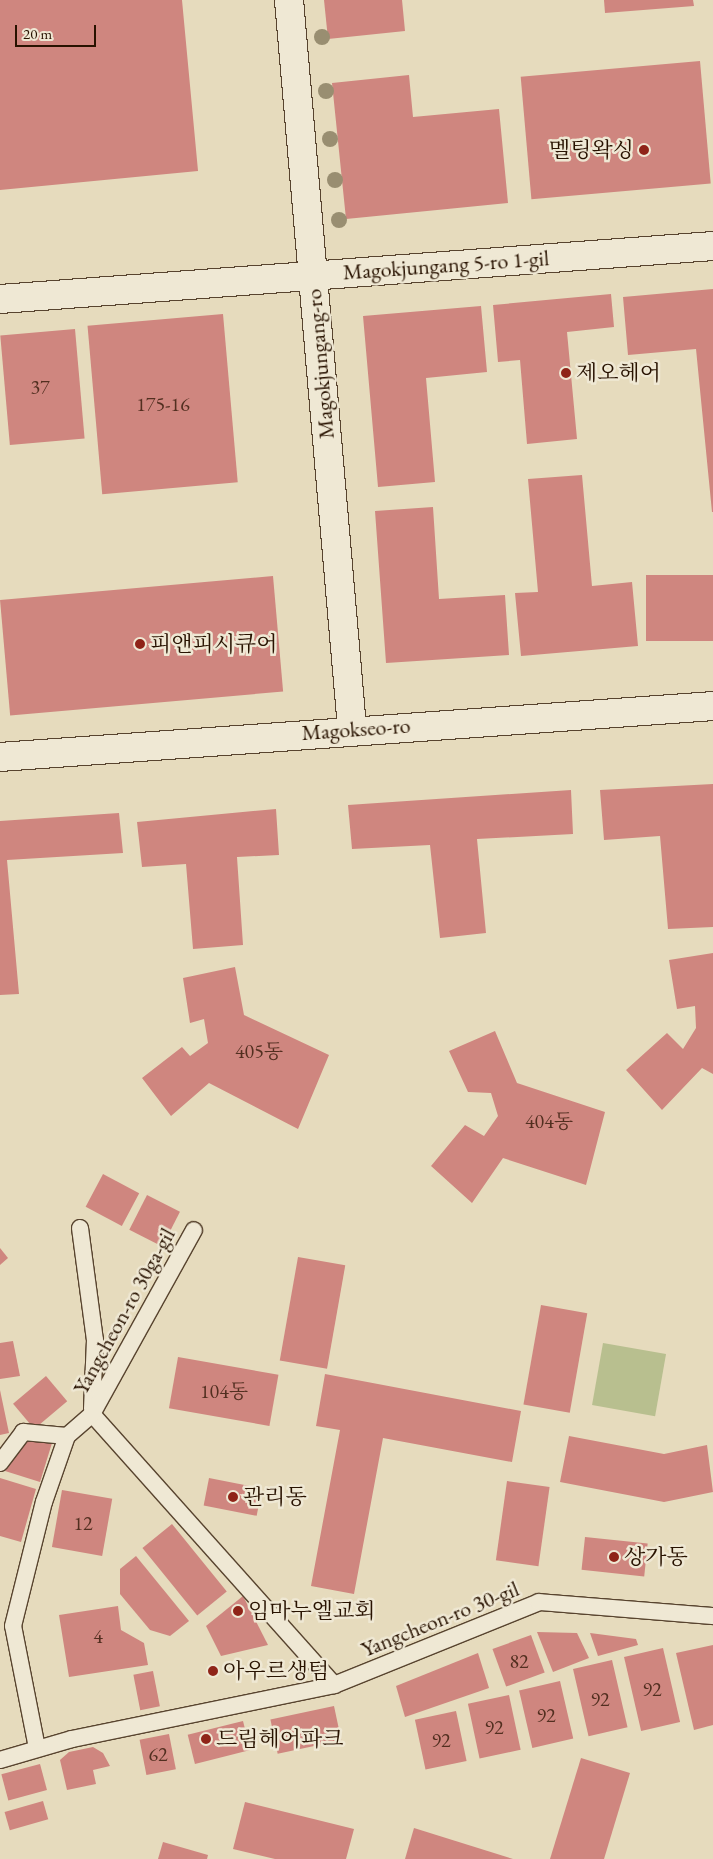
<!DOCTYPE html>
<meta charset="utf-8">
<style>
body{margin:0}
#map{position:relative;width:713px;height:1859px;overflow:hidden;background:#e6dbbd;font-family:"EB Garamond","Noto Serif KR",serif}
div>[style]{position:absolute}
.green>*{inset:0;background:#b8bf8f;transform-origin:0 0}
.building>*{inset:0;background:#cf867f;transform-origin:0 0}
.roads{filter:drop-shadow(1px 0 #58442f) drop-shadow(-1px 0 #58442f) drop-shadow(0 1px #58442f) drop-shadow(0 -1px #58442f)}
.service>*{height:16px;margin:-8px;padding:0 8px;transform-origin:8px;border-radius:8px;background:#efe8d4}
.minor>*{height:28px;margin:-14px;padding:0 14px;transform-origin:14px;border-radius:14px;background:#efe8d4}
.trees>*{width:16px;height:16px;margin:-8px;border-radius:50%;background:#998e71}
.dots>*{width:14px;height:14px;translate:-50% -50%;box-sizing:border-box;border:2px solid #efe8d4;border-radius:50%}
span{translate:-50% -50%;white-space:nowrap;text-align:center;line-height:1.15;-webkit-text-stroke:5px #efe8d4;paint-order:stroke}
.number-label{font-size:20px;color:#522f20}
.number-label span{-webkit-text-stroke-width:0}
.poi-label{font-size:22px;color:#281200}
.right{translate:-100% -50%;text-align:right}
.left{translate:0 -50%;text-align:left}
.street-label{font-size:22px;color:#281200}
.scale{position:absolute;left:15px;top:25px;width:81px;height:22px;box-sizing:border-box;border:2px solid #281200;border-top:0;padding-left:6px;font-size:15px;line-height:18px;white-space:nowrap;color:#281200;-webkit-text-stroke:4px #efe8d4;paint-order:stroke}
</style>
<div id="map">
<div class="green">
<i style="left:603px;top:1343px;width:64px;height:63px;rotate:10deg"></i>
</div>
<div class="building">
<i style="clip-path:polygon(0 0,182px 0,198px 171px,0 190px)"></i>
<i style="clip-path:polygon(324px 0,402px 0,405px 31px,328px 39px)"></i>
<i style="clip-path:polygon(604px 0,693px 0,694px 6px,605px 13px)"></i>
<i style="left:700px;top:61px;width:123px;height:180px;rotate:85deg"></i>
<i style="clip-path:polygon(409px 75px,413px 117px,499px 109px,508px 203px,346px 219px,332px 83px)"></i>
<i style="clip-path:polygon(713px 289px,713px 512px,712px 512px,696px 349px,628px 355px,623px 297px)"></i>
<i style="clip-path:polygon(611px 294px,614px 327px,567px 332px,577px 439px,527px 444px,520px 360px,498px 362px,493px 305px)"></i>
<i style="clip-path:polygon(481px 306px,487px 372px,426px 378px,435px 482px,378px 487px,363px 316px)"></i>
<i style="left:223px;top:314px;width:169px;height:136px;rotate:85deg"></i>
<i style="left:75px;top:329px;width:110px;height:75px;rotate:85deg"></i>
<i style="clip-path:polygon(582px 475px,592px 586px,632px 582px,638px 646px,521px 656px,515px 593px,538px 592px,528px 479px)"></i>
<i style="clip-path:polygon(433px 507px,439px 599px,505px 595px,509px 655px,386px 663px,375px 511px)"></i>
<i style="left:713px;top:575px;width:66px;height:67px;rotate:90deg"></i>
<i style="left:273px;top:576px;width:116px;height:274px;rotate:85deg"></i>
<i style="clip-path:polygon(713px 784px,713px 927px,668px 929px,660px 836px,604px 840px,600px 790px)"></i>
<i style="clip-path:polygon(571px 790px,573px 834px,477px 839px,486px 933px,440px 938px,430px 845px,352px 849px,348px 805px)"></i>
<i style="clip-path:polygon(276px 809px,279px 855px,237px 857px,243px 945px,193px 949px,186px 864px,142px 867px,137px 822px)"></i>
<i style="clip-path:polygon(119px 813px,123px 853px,7px 860px,19px 994px,0 995px,0 821px)"></i>
<i style="clip-path:polygon(713px 953px,713px 1074px,702px 1068px,662px 1110px,626px 1070px,667px 1033px,683px 1049px,696px 1028px,695px 1006px,677px 1009px,669px 960px)"></i>
<i style="clip-path:polygon(235px 967px,244px 1015px,329px 1055px,298px 1129px,209px 1083px,171px 1116px,142px 1078px,182px 1047px,190px 1056px,208px 1043px,204px 1019px,190px 1023px,183px 978px)"></i>
<i style="clip-path:polygon(495px 1031px,517px 1083px,605px 1112px,586px 1185px,503px 1158px,472px 1203px,431px 1166px,465px 1125px,484px 1136px,498px 1116px,491px 1093px,468px 1092px,449px 1051px)"></i>
<i style="left:103px;top:1174px;width:41px;height:37px;rotate:28deg"></i>
<i style="left:147px;top:1195px;width:37px;height:39px;rotate:27deg"></i>
<i style="clip-path:polygon(0 1248px,8px 1258px,0 1265px)"></i>
<i style="left:298px;top:1257px;width:48px;height:105px;rotate:10deg"></i>
<i style="left:541px;top:1305px;width:47px;height:101px;rotate:10deg"></i>
<i style="clip-path:polygon(13px 1341px,20px 1376px,0 1379px,0 1343px)"></i>
<i style="left:178px;top:1357px;width:102px;height:52px;rotate:10deg"></i>
<i style="clip-path:polygon(325px 1374px,521px 1411px,512px 1462px,383px 1438px,354px 1594px,311px 1586px,340px 1430px,316px 1426px)"></i>
<i style="left:46px;top:1376px;width:33px;height:43px;rotate:50deg"></i>
<i style="clip-path:polygon(0 1390px,9px 1433px,0 1435px)"></i>
<i style="clip-path:polygon(26px 1436px,52px 1443px,40px 1482px,5px 1471px)"></i>
<i style="clip-path:polygon(569px 1436px,664px 1454px,707px 1445px,713px 1492px,664px 1502px,560px 1482px)"></i>
<i style="clip-path:polygon(0 1478px,36px 1489px,21px 1542px,0 1536px)"></i>
<i style="left:209px;top:1478px;width:54px;height:28px;rotate:11deg"></i>
<i style="left:507px;top:1481px;width:43px;height:80px;rotate:8deg"></i>
<i style="left:62px;top:1490px;width:51px;height:58px;rotate:10deg"></i>
<i style="left:172px;top:1524px;width:87px;height:38px;rotate:51deg"></i>
<i style="left:585px;top:1537px;width:63px;height:33px;rotate:6deg"></i>
<i style="clip-path:polygon(136px 1556px,189px 1621px,170px 1636px,150px 1630px,120px 1594px,120px 1569px)"></i>
<i style="clip-path:polygon(243px 1596px,268px 1645px,221px 1656px,206px 1626px)"></i>
<i style="clip-path:polygon(118px 1606px,121px 1630px,144px 1643px,148px 1665px,69px 1677px,59px 1615px)"></i>
<i style="clip-path:polygon(537px 1632px,577px 1633px,589px 1658px,553px 1672px)"></i>
<i style="clip-path:polygon(590px 1633px,636px 1639px,638px 1645px,598px 1656px)"></i>
<i style="left:531px;top:1635px;width:40px;height:41px;rotate:70deg"></i>
<i style="clip-path:polygon(713px 1645px,713px 1725px,694px 1730px,676px 1653px)"></i>
<i style="left:663px;top:1648px;width:76px;height:40px;rotate:77deg"></i>
<i style="clip-path:polygon(478px 1653px,489px 1688px,405px 1717px,396px 1686px)"></i>
<i style="left:612px;top:1660px;width:69px;height:40px;rotate:77deg"></i>
<i style="left:153px;top:1671px;width:36px;height:20px;rotate:79deg"></i>
<i style="left:560px;top:1681px;width:59px;height:42px;rotate:77deg"></i>
<i style="left:509px;top:1695px;width:56px;height:42px;rotate:78deg"></i>
<i style="left:334px;top:1706px;width:35px;height:65px;rotate:78deg"></i>
<i style="left:456px;top:1711px;width:51px;height:42px;rotate:78deg"></i>
<i style="left:243px;top:1721px;width:30px;height:57px;rotate:76deg"></i>
<i style="left:169px;top:1734px;width:36px;height:30px;rotate:79deg"></i>
<i style="clip-path:polygon(93px 1747px,103px 1753px,110px 1766px,93px 1770px,96px 1784px,67px 1790px,60px 1760px,69px 1752px)"></i>
<i style="clip-path:polygon(581px 1758px,630px 1773px,604px 1859px,550px 1859px)"></i>
<i style="left:40px;top:1764px;width:27px;height:40px;rotate:75deg"></i>
<i style="left:43px;top:1801px;width:19px;height:40px;rotate:74deg"></i>
<i style="clip-path:polygon(245px 1802px,354px 1829px,346px 1859px,275px 1859px,233px 1849px)"></i>
<i style="clip-path:polygon(414px 1828px,513px 1859px,405px 1859px)"></i>
<i style="clip-path:polygon(163px 1842px,208px 1855px,207px 1859px,158px 1859px)"></i>
</div>
<div class="roads">
<div class="service">
<i style="left:80px;top:1228px;width:113px;rotate:82.4deg"></i>
<i style="left:95px;top:1340px;width:69px;rotate:92.5deg"></i>
<i style="left:92px;top:1414px;width:363px;rotate:48.2deg"></i>
<i style="left:0;top:1463px;width:39px;rotate:-53deg"></i>
<i style="left:23px;top:1432px;width:44px;rotate:5.2deg"></i>
<i style="left:37px;top:1748px;width:124px;rotate:-101.1deg"></i>
<i style="left:13px;top:1626px;width:128px;rotate:-76deg"></i>
<i style="left:44px;top:1502px;width:70px;rotate:-70.8deg"></i>
<i style="left:67px;top:1436px;width:33px;rotate:-41deg"></i>
<i style="left:92px;top:1414px;width:210px;rotate:-61deg"></i>
<i style="left:0;top:1760px;width:75px;rotate:-16.3deg"></i>
<i style="left:72px;top:1739px;width:268px;rotate:-11.6deg"></i>
<i style="left:334px;top:1685px;width:221px;rotate:-22deg"></i>
<i style="left:539px;top:1602px;width:175px;rotate:4.6deg"></i>
</div>
<div class="minor">
<i style="left:289px;top:0;width:731px;rotate:85.05deg"></i>
<i style="left:0;top:299px;width:715px;rotate:-4.25deg"></i>
<i style="left:0;top:757px;width:715px;rotate:-4.09deg"></i>
</div>
</div>
<div class="trees">
<i style="left:322px;top:37px"></i>
<i style="left:326px;top:91px"></i>
<i style="left:330px;top:139px"></i>
<i style="left:335px;top:180px"></i>
<i style="left:339px;top:220px"></i>
</div>
<div class="dots">
<i style="left:644px;top:150px;background:#8f2418"></i>
<i style="left:566px;top:373px;background:#8f2418"></i>
<i style="left:140px;top:644px;background:#8f2418"></i>
<i style="left:233px;top:1497px;background:#8f2418"></i>
<i style="left:614px;top:1557px;background:#8f2418"></i>
<i style="left:238px;top:1611px;background:#8f2418"></i>
<i style="left:213px;top:1671px;background:#8f2418"></i>
<i style="left:206px;top:1739px;background:#8f2418"></i>
</div>
<div class="number-label">
<span style="left:40px;top:387px">37</span>
<span style="left:163px;top:404px">175-16</span>
<span style="left:259px;top:1051px">405동</span>
<span style="left:549px;top:1121px">404동</span>
<span style="left:224px;top:1391px">104동</span>
<span style="left:83px;top:1523px">12</span>
<span style="left:98px;top:1636px">4</span>
<span style="left:519px;top:1661px">82</span>
<span style="left:652px;top:1689px">92</span>
<span style="left:600px;top:1699px">92</span>
<span style="left:546px;top:1715px">92</span>
<span style="left:494px;top:1727px">92</span>
<span style="left:441px;top:1740px">92</span>
<span style="left:158px;top:1754px">62</span>
</div>
<div class="poi-label">
<span class="right" style="left:634px;top:150px">멜팅왁싱</span>
<span class="left" style="left:576px;top:373px">제오헤어</span>
<span class="left" style="left:150px;top:644px">피앤피시큐어</span>
<span class="left" style="left:243px;top:1497px">관리동</span>
<span class="left" style="left:624px;top:1557px">상가동</span>
<span class="left" style="left:248px;top:1611px">임마누엘교회</span>
<span class="left" style="left:223px;top:1671px">아우르생텀</span>
<span class="left" style="left:216px;top:1739px">드림헤어파크</span>
</div>
<div class="street-label">
<span style="left:446px;top:265px;rotate:-4deg">Magokjungang 5-ro 1-gil</span>
<span style="left:320px;top:364px;rotate:-95deg">Magokjungang-ro</span>
<span style="left:356px;top:729px;rotate:-4deg">Magokseo-ro</span>
<span style="left:124px;top:1311px;rotate:-61deg">Yangcheon-ro 30ga-gil</span>
<span style="left:440px;top:1619px;rotate:-22deg">Yangcheon-ro 30-gil</span>
</div>
<div class="scale">20 m</div>
</div>
